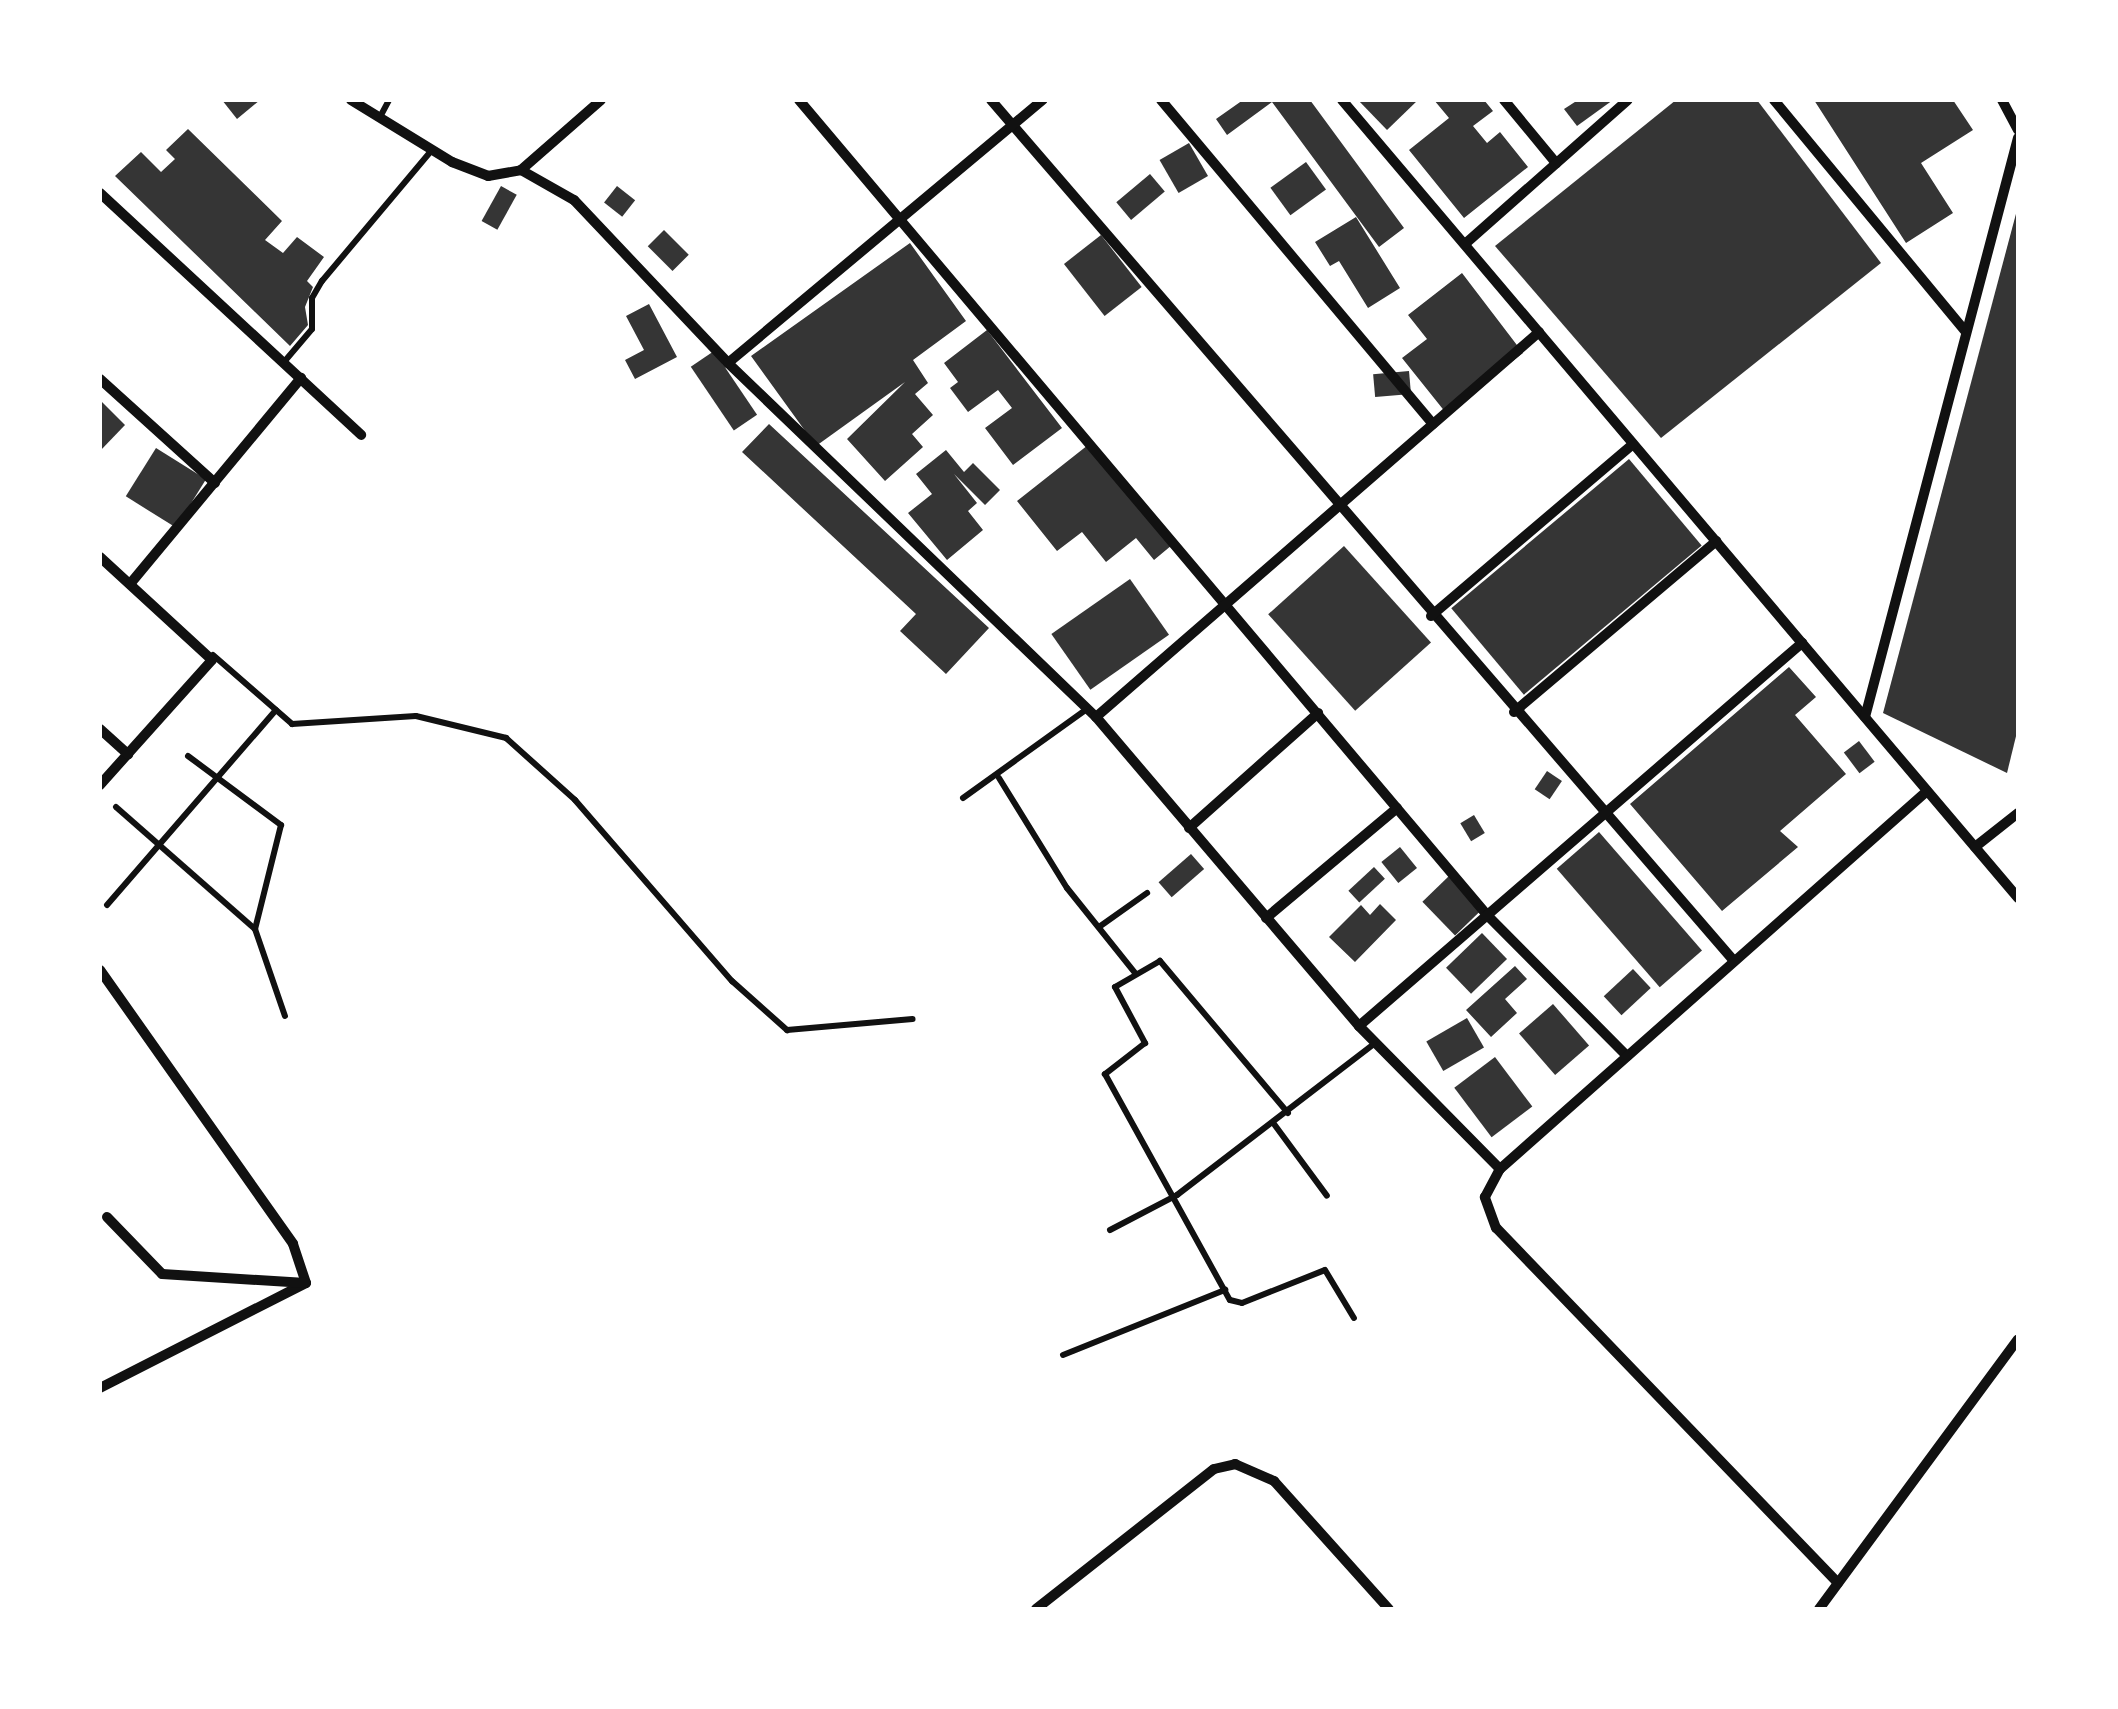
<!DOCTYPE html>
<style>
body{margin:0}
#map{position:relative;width:2118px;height:1709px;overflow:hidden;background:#fff;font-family:Ubuntu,sans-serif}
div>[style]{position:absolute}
.building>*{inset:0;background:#353535;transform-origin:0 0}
.service>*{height:6px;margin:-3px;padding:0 3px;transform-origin:3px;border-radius:3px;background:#111}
.minor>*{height:10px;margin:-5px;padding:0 5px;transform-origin:5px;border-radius:5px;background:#111}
span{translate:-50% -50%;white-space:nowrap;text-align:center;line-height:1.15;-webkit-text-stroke:10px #fff;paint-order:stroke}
.frame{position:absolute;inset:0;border:102px solid #fff;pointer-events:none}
</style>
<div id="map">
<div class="building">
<i style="clip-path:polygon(222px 100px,260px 100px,237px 119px)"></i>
<i style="clip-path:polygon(1243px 100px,1310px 100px,1404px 228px,1379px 247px,1272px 102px,1227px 135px,1216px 119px)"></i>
<i style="clip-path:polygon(1358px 100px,1418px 100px,1387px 130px)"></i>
<i style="clip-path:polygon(1434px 100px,1484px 100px,1493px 111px,1473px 126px,1487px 143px,1500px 132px,1528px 167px,1464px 218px,1409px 150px,1449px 118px)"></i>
<i style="clip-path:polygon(1578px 100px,1613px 100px,1577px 126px,1564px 109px)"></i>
<i style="clip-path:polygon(1676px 100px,1757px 100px,1881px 263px,1661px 438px,1495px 246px)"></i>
<i style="clip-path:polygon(1814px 100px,1953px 100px,1973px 130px,1921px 163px,1953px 213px,1906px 243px)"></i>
<i style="clip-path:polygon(188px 129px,282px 221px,265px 240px,283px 253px,297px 237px,324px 257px,307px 281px,313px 287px,305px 307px,308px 325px,290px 346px,115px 176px,141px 152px,161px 172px,175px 159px,166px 150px)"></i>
<i style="left:1189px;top:143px;width:38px;height:34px;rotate:60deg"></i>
<i style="left:1306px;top:162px;width:34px;height:44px;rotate:54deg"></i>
<i style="left:1150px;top:174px;width:23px;height:44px;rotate:50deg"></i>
<i style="left:501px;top:186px;width:18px;height:40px;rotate:29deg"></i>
<i style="left:617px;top:186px;width:23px;height:21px;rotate:38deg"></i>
<i style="clip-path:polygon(2017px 210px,2018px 728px,2007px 773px,1883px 713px)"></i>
<i style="clip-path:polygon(1356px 217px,1400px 288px,1368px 308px,1339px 261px,1330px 266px,1315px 242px)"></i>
<i style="left:664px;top:230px;width:35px;height:23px;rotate:45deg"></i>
<i style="left:1101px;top:235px;width:66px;height:47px;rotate:52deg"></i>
<i style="clip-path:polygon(910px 243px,966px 321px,913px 360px,928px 383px,915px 394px,933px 415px,912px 434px,923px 447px,885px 481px,847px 439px,905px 382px,816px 446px,751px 356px)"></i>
<i style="clip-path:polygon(1462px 273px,1523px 353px,1446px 413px,1402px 358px,1427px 339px,1408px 315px)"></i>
<i style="clip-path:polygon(649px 304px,677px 357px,635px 379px,625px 360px,644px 350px,626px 316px)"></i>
<i style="clip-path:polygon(987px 330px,1062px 428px,1013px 465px,985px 428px,1012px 408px,998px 390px,968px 412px,950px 388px,958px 382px,944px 363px)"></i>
<i style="left:714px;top:351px;width:77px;height:28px;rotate:56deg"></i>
<i style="left:1409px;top:371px;width:23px;height:36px;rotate:85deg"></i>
<i style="clip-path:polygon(100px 400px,125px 425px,100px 451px)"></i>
<i style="clip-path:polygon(769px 424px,989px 628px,946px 674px,900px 631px,916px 614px,742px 452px)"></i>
<i style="clip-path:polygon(1088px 445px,1172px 545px,1154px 560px,1136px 538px,1106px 562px,1082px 532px,1057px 551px,1017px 501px)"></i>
<i style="left:156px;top:448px;width:59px;height:57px;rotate:32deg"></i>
<i style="clip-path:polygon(946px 450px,964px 472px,973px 463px,1000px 490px,985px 505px,954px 474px,977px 503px,968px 511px,983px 530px,947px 560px,908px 513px,932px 494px,916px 474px)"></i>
<i style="left:1629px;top:459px;width:113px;height:232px;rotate:50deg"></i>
<i style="left:1344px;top:546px;width:130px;height:102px;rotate:48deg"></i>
<i style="left:1130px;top:579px;width:68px;height:96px;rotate:55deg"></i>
<i style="clip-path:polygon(1789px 667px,1816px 697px,1795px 715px,1846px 774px,1780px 831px,1798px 847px,1722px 911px,1630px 804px)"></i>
<i style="left:1859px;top:741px;width:26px;height:19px;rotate:53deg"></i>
<i style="left:1547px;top:771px;width:18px;height:22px;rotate:34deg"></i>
<i style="left:1474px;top:815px;width:21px;height:16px;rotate:59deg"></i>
<i style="left:1599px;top:832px;width:157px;height:56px;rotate:49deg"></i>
<i style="left:1400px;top:847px;width:27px;height:24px;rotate:51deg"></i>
<i style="left:1191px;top:854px;width:20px;height:43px;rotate:49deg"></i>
<i style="left:1374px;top:867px;width:16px;height:35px;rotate:47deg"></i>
<i style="left:1449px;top:876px;width:47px;height:37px;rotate:46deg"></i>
<i style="clip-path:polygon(1380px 904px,1396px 920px,1355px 962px,1329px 937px,1361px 905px,1370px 915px)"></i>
<i style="left:1482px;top:933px;width:36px;height:50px;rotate:46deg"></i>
<i style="clip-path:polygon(1515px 966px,1527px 979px,1505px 999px,1517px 1013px,1491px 1037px,1466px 1010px)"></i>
<i style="left:1633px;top:969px;width:26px;height:40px;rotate:47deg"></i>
<i style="left:1553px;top:1004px;width:55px;height:45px;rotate:49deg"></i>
<i style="left:1467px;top:1018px;width:34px;height:47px;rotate:60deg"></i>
<i style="left:1495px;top:1057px;width:62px;height:51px;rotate:53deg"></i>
</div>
<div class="service">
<i style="left:380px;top:117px;width:19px;rotate:-62deg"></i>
<i style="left:284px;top:362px;width:43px;rotate:-49.7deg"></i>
<i style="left:312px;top:329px;width:31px;rotate:-90deg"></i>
<i style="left:312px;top:298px;width:20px;rotate:-60deg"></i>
<i style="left:322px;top:281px;width:171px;rotate:-50deg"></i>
<i style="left:213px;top:655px;width:105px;rotate:41.1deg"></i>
<i style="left:292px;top:724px;width:124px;rotate:-3.7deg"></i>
<i style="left:416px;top:716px;width:93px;rotate:13.7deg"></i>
<i style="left:506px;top:738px;width:93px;rotate:41.9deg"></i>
<i style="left:575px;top:800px;width:240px;rotate:49.1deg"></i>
<i style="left:732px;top:981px;width:74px;rotate:41.7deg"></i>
<i style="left:787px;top:1030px;width:126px;rotate:-5deg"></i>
<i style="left:188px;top:756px;width:116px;rotate:36.6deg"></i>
<i style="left:281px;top:825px;width:107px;rotate:104deg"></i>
<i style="left:999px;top:778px;width:129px;rotate:58.3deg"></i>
<i style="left:1067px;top:888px;width:110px;rotate:51.3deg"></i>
<i style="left:963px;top:798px;width:153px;rotate:-35.7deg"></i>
<i style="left:116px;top:807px;width:185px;rotate:41.3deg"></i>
<i style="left:255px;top:929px;width:92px;rotate:71deg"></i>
<i style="left:107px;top:905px;width:258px;rotate:-49.1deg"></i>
<i style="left:1099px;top:927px;width:59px;rotate:-35.3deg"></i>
<i style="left:1288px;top:1113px;width:199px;rotate:-130.1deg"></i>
<i style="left:1160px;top:961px;width:52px;rotate:150deg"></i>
<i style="left:1115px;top:987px;width:64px;rotate:61.8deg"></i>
<i style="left:1145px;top:1043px;width:51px;rotate:142.2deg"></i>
<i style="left:1105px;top:1074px;width:258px;rotate:61.1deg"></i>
<i style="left:1230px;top:1300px;width:12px;rotate:14deg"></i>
<i style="left:1242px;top:1303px;width:89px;rotate:-21.7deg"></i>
<i style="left:1325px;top:1270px;width:56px;rotate:58.9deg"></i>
<i style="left:1274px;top:1124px;width:89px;rotate:53.6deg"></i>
<i style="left:1110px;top:1230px;width:76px;rotate:-27.6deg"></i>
<i style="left:1177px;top:1195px;width:250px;rotate:-37.5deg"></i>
<i style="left:1063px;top:1355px;width:175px;rotate:-21.9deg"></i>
</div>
<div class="minor">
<i style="left:351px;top:100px;width:119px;rotate:31.5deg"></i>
<i style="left:452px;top:162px;width:39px;rotate:21deg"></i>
<i style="left:488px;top:176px;width:34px;rotate:-10deg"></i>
<i style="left:521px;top:170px;width:61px;rotate:29.5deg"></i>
<i style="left:574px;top:200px;width:224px;rotate:46.6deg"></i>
<i style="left:728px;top:363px;width:511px;rotate:43.89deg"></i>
<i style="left:799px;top:100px;width:1067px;rotate:49.83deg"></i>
<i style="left:1487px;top:915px;width:199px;rotate:45.2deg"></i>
<i style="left:991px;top:100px;width:1137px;rotate:49.21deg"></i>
<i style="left:1161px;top:100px;width:423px;rotate:50deg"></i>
<i style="left:1342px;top:100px;width:1046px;rotate:49.73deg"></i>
<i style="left:1504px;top:100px;width:82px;rotate:50.5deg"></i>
<i style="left:1774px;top:100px;width:301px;rotate:50.4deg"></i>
<i style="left:2002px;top:100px;width:34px;rotate:62deg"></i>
<i style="left:521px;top:170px;width:106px;rotate:-41.2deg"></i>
<i style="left:100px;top:193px;width:356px;rotate:42.8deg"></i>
<i style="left:1465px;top:244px;width:217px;rotate:-41.5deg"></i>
<i style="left:728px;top:363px;width:410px;rotate:-39.9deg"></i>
<i style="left:100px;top:379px;width:155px;rotate:42.1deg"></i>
<i style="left:100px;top:557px;width:152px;rotate:42.6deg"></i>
<i style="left:212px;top:660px;width:168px;rotate:131.9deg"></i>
<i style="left:130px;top:584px;width:268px;rotate:-50.3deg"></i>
<i style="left:1431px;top:616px;width:265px;rotate:-40.4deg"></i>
<i style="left:1514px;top:712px;width:265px;rotate:-40.2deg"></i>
<i style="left:1865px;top:717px;width:599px;rotate:-75.2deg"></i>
<i style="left:100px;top:729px;width:38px;rotate:42deg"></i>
<i style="left:1189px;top:828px;width:173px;rotate:-41.7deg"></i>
<i style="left:1975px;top:847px;width:55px;rotate:-38.3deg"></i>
<i style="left:1266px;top:918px;width:171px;rotate:-40deg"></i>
<i style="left:100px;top:970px;width:335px;rotate:54.8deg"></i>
<i style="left:293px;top:1244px;width:41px;rotate:71.6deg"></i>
<i style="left:306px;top:1283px;width:231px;rotate:153deg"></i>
<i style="left:1359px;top:1026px;width:586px;rotate:-40.85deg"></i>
<i style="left:1500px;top:1169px;width:201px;rotate:-134.6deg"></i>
<i style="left:1359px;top:1026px;width:406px;rotate:-130.4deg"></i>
<i style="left:1096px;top:717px;width:587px;rotate:-40.99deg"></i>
<i style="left:107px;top:1217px;width:79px;rotate:46deg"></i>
<i style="left:162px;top:1274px;width:144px;rotate:3.6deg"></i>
<i style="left:1838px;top:1583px;width:493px;rotate:-133.9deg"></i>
<i style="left:1496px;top:1228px;width:33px;rotate:-110deg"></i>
<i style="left:1485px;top:1197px;width:32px;rotate:-62deg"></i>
<i style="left:1500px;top:1169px;width:570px;rotate:-41.52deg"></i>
<i style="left:1036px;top:1609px;width:226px;rotate:-38.2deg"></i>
<i style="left:1214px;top:1469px;width:22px;rotate:-13deg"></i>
<i style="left:1235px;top:1464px;width:43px;rotate:23.6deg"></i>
<i style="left:1274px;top:1481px;width:172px;rotate:48.1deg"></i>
<i style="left:1819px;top:1609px;width:335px;rotate:-53.6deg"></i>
</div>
<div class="frame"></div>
</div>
